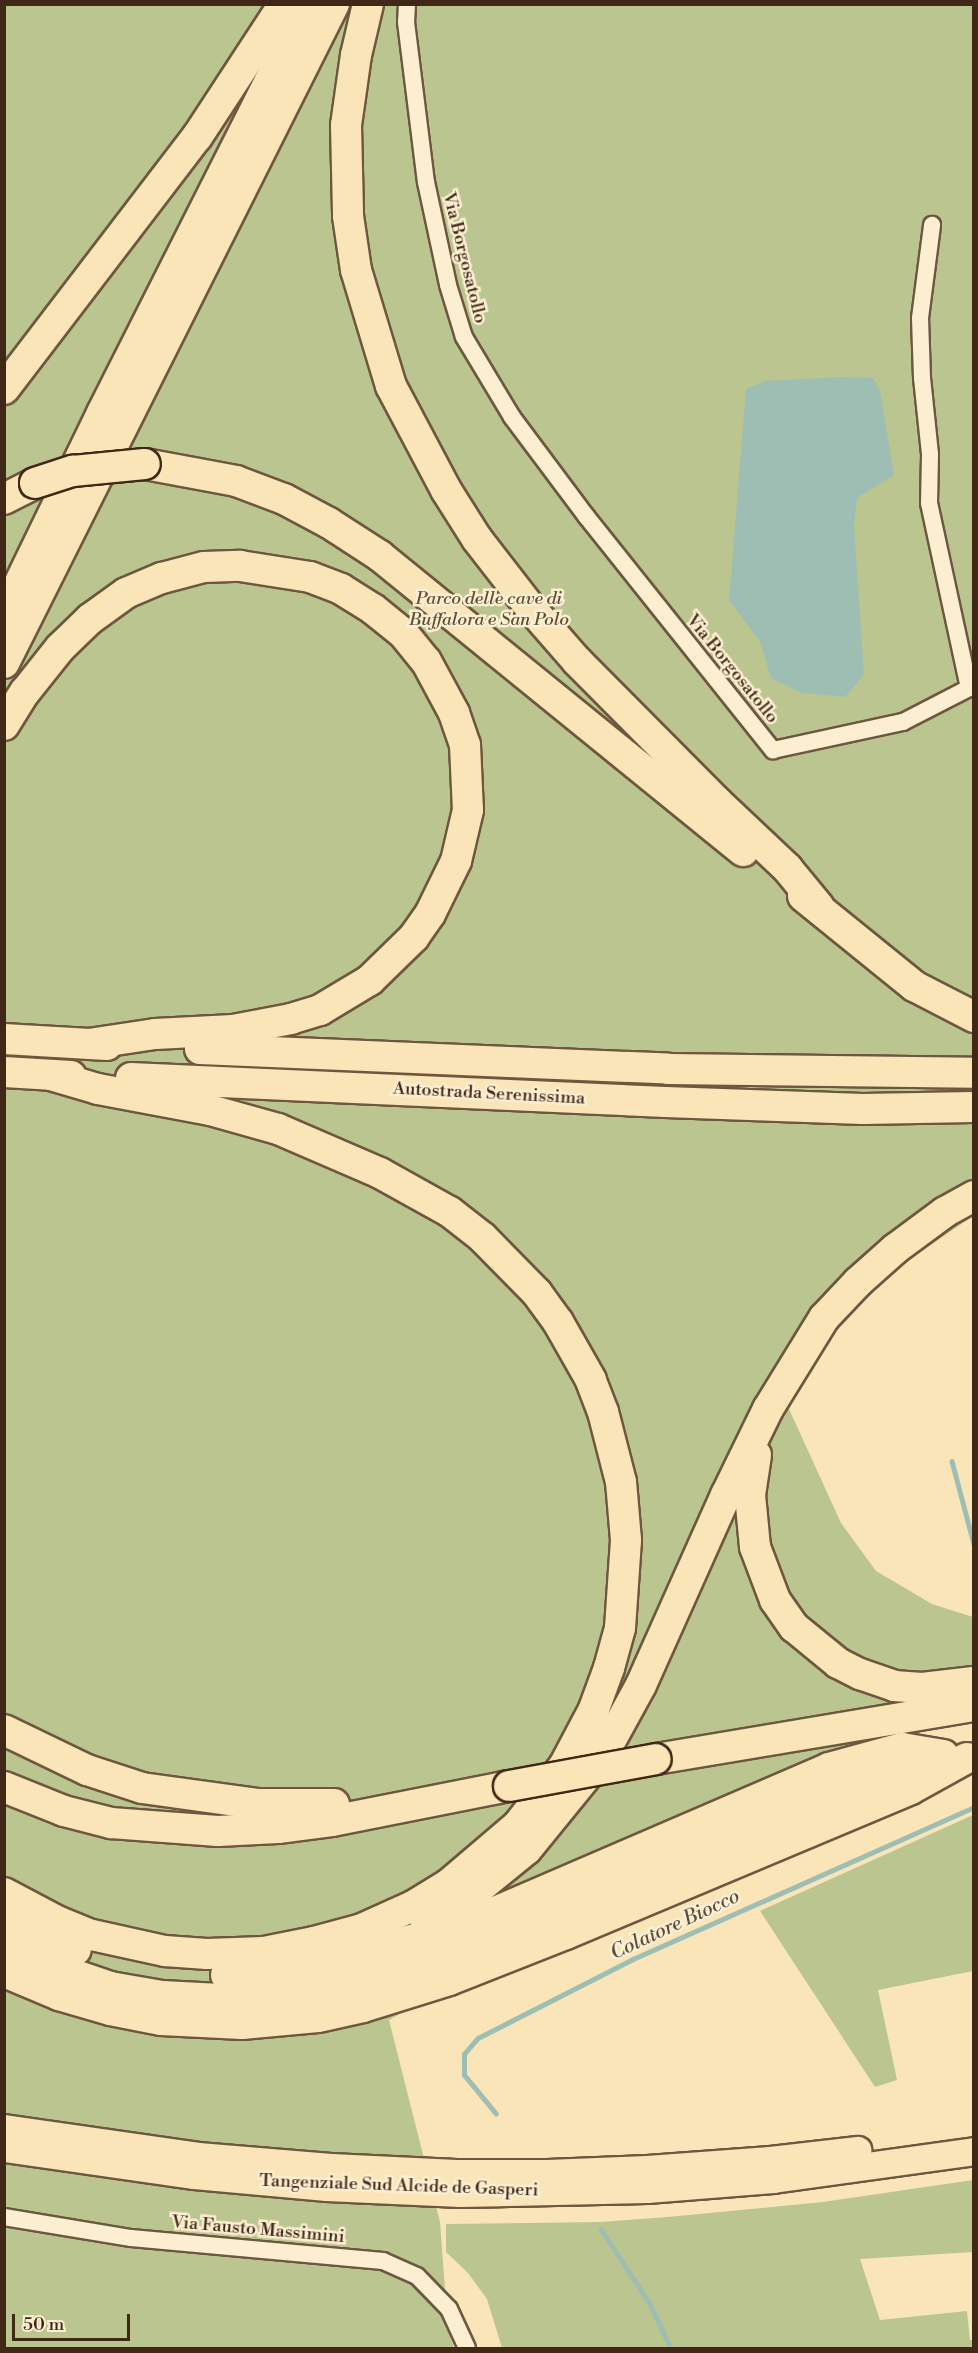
<!DOCTYPE html>
<style>
body{margin:0}
#map{position:relative;width:978px;height:2353px;overflow:hidden;background:#f9e5b8;font-family:"Libre Bodoni",serif}
div>[style]{position:absolute}
.green>*{inset:0;background:#bbc590}
.water>*{inset:0;background:#9ebeb4}
.stream>*{height:4.5px;margin:-2.25px;padding:0 2.25px;transform-origin:2.25px;border-radius:2.25px;background:#9ebeb4}
.roads{filter:drop-shadow(2px 0 #6e573f) drop-shadow(-2px 0 #6e573f) drop-shadow(0 2px #6e573f) drop-shadow(0 -2px #6e573f)}
.minor>*{height:16px;margin:-8px;padding:0 8px;transform-origin:8px;border-radius:8px;background:#fbeed1}
.trunk>*{height:27px;margin:-13.5px;padding:0 13.5px;transform-origin:13.5px;border-radius:13.5px;background:#f9e5b8}
.motorway>*{height:30px;margin:-15px;padding:0 15px;transform-origin:15px;border-radius:15px;background:#f9e5b8}
.bridges{filter:drop-shadow(2px 0 #402817) drop-shadow(-2px 0 #402817) drop-shadow(0 2px #402817) drop-shadow(0 -2px #402817)}
.motorway-bridge>*{height:30px;margin:-15px;padding:0 15px;transform-origin:15px;border-radius:15px;background:#f9e5b8}
span{translate:-50% -50%;white-space:nowrap;text-align:center;line-height:1.15;-webkit-text-stroke:5px #fbeed1;paint-order:stroke}
.street-label{font-size:18px;color:#402817}
.park-label{font-size:18px;color:#5f4f35;font-style:italic}
.water-label{font-size:20px;color:#584e3e;font-style:italic}
.frame{position:absolute;inset:0;border:6px solid #402817;pointer-events:none}
.scale{position:absolute;left:12px;top:2314px;width:118px;height:27px;box-sizing:border-box;border:3px solid #402817;border-top:0;padding-left:8px;font-size:18px;line-height:21px;white-space:nowrap;color:#402817;-webkit-text-stroke:4px #fbeed1;paint-order:stroke}
</style>
<div id="map">
<div class="green">
<i style="clip-path:polygon(5px 5px,973px 5px,973px 1216px,897px 1268px,850px 1311px,814px 1358px,789px 1409px,841px 1523px,876px 1571px,932px 1604px,973px 1617px,973px 1696px,962px 1698px,389px 2020px,440px 2222px,448px 2330px,454px 2348px,5px 2348px)"></i>
<i style="clip-path:polygon(973px 1815px,973px 1971px,878px 1990px,897px 2080px,875px 2087px,760px 1911px)"></i>
<i style="clip-path:polygon(973px 2180px,973px 2252px,860px 2259px,880px 2320px,967px 2311px,970px 2340px,973px 2340px,973px 2348px,502px 2348px,487px 2299px,468px 2273px,446px 2252px,446px 2224px,600px 2222px,668px 2217px,823px 2202px)"></i>
</div>
<div class="water">
<i style="clip-path:polygon(841px 377px,873px 378px,880px 391px,894px 475px,857px 498px,854px 526px,864px 675px,845px 697px,802px 693px,771px 678px,760px 642px,729px 600px,746px 389px,765px 381px)"></i>
</div>
<div class="stream">
<i style="left:952px;top:1461px;width:86px;rotate:75.2deg"></i>
<i style="left:496px;top:2114px;width:50px;rotate:-129.4deg"></i>
<i style="left:464px;top:2075px;width:21px;rotate:-90deg"></i>
<i style="left:464px;top:2054px;width:21px;rotate:-49deg"></i>
<i style="left:478px;top:2038px;width:174px;rotate:-27deg"></i>
<i style="left:633px;top:1959px;width:373px;rotate:-24deg"></i>
<i style="left:601px;top:2229px;width:87px;rotate:56.7deg"></i>
<i style="left:649px;top:2302px;width:51px;rotate:64.4deg"></i>
</div>
<div class="roads">
<div class="minor">
<i style="left:407px;top:4px;width:18px;rotate:93deg"></i>
<i style="left:406px;top:22px;width:161px;rotate:82.9deg"></i>
<i style="left:426px;top:182px;width:105px;rotate:77.9deg"></i>
<i style="left:448px;top:285px;width:54px;rotate:72.9deg"></i>
<i style="left:464px;top:337px;width:93px;rotate:59deg"></i>
<i style="left:512px;top:417px;width:124px;rotate:53.2deg"></i>
<i style="left:586px;top:516px;width:300px;rotate:51.4deg"></i>
<i style="left:773px;top:750px;width:133px;rotate:-12.2deg"></i>
<i style="left:903px;top:722px;width:74px;rotate:-27.3deg"></i>
<i style="left:969px;top:688px;width:189px;rotate:-102.2deg"></i>
<i style="left:929px;top:503px;width:49px;rotate:-88.8deg"></i>
<i style="left:930px;top:454px;width:76px;rotate:-96deg"></i>
<i style="left:922px;top:378px;width:60px;rotate:-91.9deg"></i>
<i style="left:920px;top:318px;width:94px;rotate:-82.6deg"></i>
<i style="left:4px;top:2217px;width:129px;rotate:9.4deg"></i>
<i style="left:131px;top:2238px;width:253px;rotate:5.2deg"></i>
<i style="left:383px;top:2261px;width:37px;rotate:24deg"></i>
<i style="left:417px;top:2276px;width:46px;rotate:45.9deg"></i>
<i style="left:449px;top:2309px;width:43px;rotate:65.2deg"></i>
</div>
<div class="trunk">
<i style="left:4px;top:2128px;width:196px;rotate:8.2deg"></i>
<i style="left:198px;top:2156px;width:133px;rotate:4.7deg"></i>
<i style="left:331px;top:2167px;width:125px;rotate:2.7deg"></i>
<i style="left:456px;top:2173px;width:91px"></i>
<i style="left:547px;top:2173px;width:100px;rotate:-2.3deg"></i>
<i style="left:647px;top:2169px;width:123px;rotate:-4.2deg"></i>
<i style="left:770px;top:2160px;width:88px;rotate:-6.6deg"></i>
<i style="left:4px;top:2148px;width:192px;rotate:8.1deg"></i>
<i style="left:194px;top:2175px;width:133px;rotate:5.2deg"></i>
<i style="left:326px;top:2187px;width:134px;rotate:2.6deg"></i>
<i style="left:460px;top:2193px;width:187px;rotate:-1.2deg"></i>
<i style="left:647px;top:2189px;width:126px;rotate:-4.5deg"></i>
<i style="left:773px;top:2179px;width:203px;rotate:-7.9deg"></i>
</div>
<div class="motorway">
<i style="left:368px;top:4px;width:52px;rotate:103.2deg"></i>
<i style="left:356px;top:55px;width:71px;rotate:98.1deg"></i>
<i style="left:346px;top:125px;width:91px;rotate:88.7deg"></i>
<i style="left:348px;top:216px;width:55px;rotate:81.6deg"></i>
<i style="left:356px;top:270px;width:121px;rotate:73.2deg"></i>
<i style="left:391px;top:386px;width:118px;rotate:62.1deg"></i>
<i style="left:446px;top:490px;width:58px;rotate:57.7deg"></i>
<i style="left:477px;top:539px;width:85px;rotate:52.2deg"></i>
<i style="left:529px;top:606px;width:73px;rotate:48.9deg"></i>
<i style="left:577px;top:661px;width:197px;rotate:45.2deg"></i>
<i style="left:716px;top:801px;width:98px;rotate:43.3deg"></i>
<i style="left:787px;top:868px;width:50px;rotate:50.6deg"></i>
<i style="left:4px;top:389px;width:317px;rotate:-52.6deg"></i>
<i style="left:197px;top:137px;width:159px;rotate:-56.8deg"></i>
<i style="left:145px;top:464px;width:93px;rotate:10.6deg"></i>
<i style="left:236px;top:481px;width:51px;rotate:20.6deg"></i>
<i style="left:284px;top:499px;width:51px;rotate:28.1deg"></i>
<i style="left:329px;top:523px;width:61px;rotate:32.9deg"></i>
<i style="left:380px;top:556px;width:468px;rotate:39.1deg"></i>
<i style="left:4px;top:499px;width:35px;rotate:-27deg"></i>
<i style="left:4px;top:615px;width:225px;rotate:-64.1deg"></i>
<i style="left:102px;top:413px;width:458px;rotate:-63.2deg"></i>
<i style="left:4px;top:663px;width:737px;rotate:-63.4deg"></i>
<i style="left:4px;top:725px;width:39px;rotate:-58deg"></i>
<i style="left:25px;top:692px;width:56px;rotate:-51.5deg"></i>
<i style="left:60px;top:648px;width:42px;rotate:-44deg"></i>
<i style="left:90px;top:619px;width:44px;rotate:-35.8deg"></i>
<i style="left:126px;top:593px;width:39px;rotate:-23deg"></i>
<i style="left:162px;top:578px;width:43px;rotate:-14.7deg"></i>
<i style="left:204px;top:567px;width:36px;rotate:-2deg"></i>
<i style="left:240px;top:566px;width:71px;rotate:8.9deg"></i>
<i style="left:310px;top:577px;width:33px;rotate:21deg"></i>
<i style="left:341px;top:589px;width:38px;rotate:32deg"></i>
<i style="left:373px;top:609px;width:38px;rotate:39deg"></i>
<i style="left:403px;top:633px;width:36px;rotate:51deg"></i>
<i style="left:426px;top:661px;width:59px;rotate:61.7deg"></i>
<i style="left:454px;top:713px;width:34px;rotate:71deg"></i>
<i style="left:465px;top:745px;width:65px;rotate:87.4deg"></i>
<i style="left:468px;top:810px;width:52px;rotate:103.2deg"></i>
<i style="left:456px;top:861px;width:59px;rotate:116.1deg"></i>
<i style="left:430px;top:914px;width:28px;rotate:125deg"></i>
<i style="left:414px;top:937px;width:62px;rotate:135.7deg"></i>
<i style="left:370px;top:980px;width:58px;rotate:149deg"></i>
<i style="left:320px;top:1010px;width:30px;rotate:163deg"></i>
<i style="left:291px;top:1019px;width:59px;rotate:169.3deg"></i>
<i style="left:233px;top:1030px;width:78px;rotate:177.1deg"></i>
<i style="left:155px;top:1034px;width:67px;rotate:171.4deg"></i>
<i style="left:803px;top:896px;width:143px;rotate:39deg"></i>
<i style="left:914px;top:986px;width:68px;rotate:27.3deg"></i>
<i style="left:4px;top:1039px;width:103px;rotate:3.3deg"></i>
<i style="left:200px;top:1049px;width:468px;rotate:2.4deg"></i>
<i style="left:668px;top:1069px;width:306px;rotate:0.7deg"></i>
<i style="left:4px;top:1072px;width:67px;rotate:3.4deg"></i>
<i style="left:131px;top:1078px;width:535px;rotate:2.57deg"></i>
<i style="left:665px;top:1102px;width:198px;rotate:2deg"></i>
<i style="left:863px;top:1109px;width:111px;rotate:-1deg"></i>
<i style="left:756px;top:1455px;width:40px;rotate:98.5deg"></i>
<i style="left:750px;top:1495px;width:52px;rotate:84.5deg"></i>
<i style="left:755px;top:1547px;width:57px;rotate:69.3deg"></i>
<i style="left:775px;top:1600px;width:33px;rotate:55deg"></i>
<i style="left:794px;top:1627px;width:57px;rotate:39.3deg"></i>
<i style="left:838px;top:1663px;width:25px;rotate:27deg"></i>
<i style="left:860px;top:1674px;width:36px;rotate:19deg"></i>
<i style="left:894px;top:1686px;width:28px;rotate:4deg"></i>
<i style="left:922px;top:1688px;width:52px;rotate:-6.6deg"></i>
<i style="left:4px;top:1730px;width:92px;rotate:25.7deg"></i>
<i style="left:87px;top:1770px;width:58px;rotate:18.1deg"></i>
<i style="left:142px;top:1788px;width:116px;rotate:7.9deg"></i>
<i style="left:257px;top:1804px;width:77px"></i>
<i style="left:656px;top:1759px;width:322px;rotate:-9.5deg"></i>
<i style="left:4px;top:1787px;width:65px;rotate:21.8deg"></i>
<i style="left:64px;top:1811px;width:49px;rotate:14.3deg"></i>
<i style="left:111px;top:1823px;width:107px;rotate:4.3deg"></i>
<i style="left:218px;top:1831px;width:60px;rotate:-2.9deg"></i>
<i style="left:278px;top:1828px;width:54px;rotate:-7.4deg"></i>
<i style="left:332px;top:1821px;width:180px;rotate:-11.2deg"></i>
<i style="left:4px;top:1893px;width:62px;rotate:27.8deg"></i>
<i style="left:59px;top:1922px;width:35px;rotate:22deg"></i>
<i style="left:92px;top:1935px;width:75px;rotate:12.4deg"></i>
<i style="left:165px;top:1951px;width:42px;rotate:4.1deg"></i>
<i style="left:207px;top:1954px;width:57px;rotate:-2deg"></i>
<i style="left:264px;top:1952px;width:51px;rotate:-11.3deg"></i>
<i style="left:314px;top:1942px;width:50px;rotate:-15.2deg"></i>
<i style="left:362px;top:1929px;width:56px;rotate:-24.3deg"></i>
<i style="left:413px;top:1906px;width:42px;rotate:-31.4deg"></i>
<i style="left:449px;top:1884px;width:91px;rotate:-40.5deg"></i>
<i style="left:518px;top:1825px;width:75px;rotate:-52.1deg"></i>
<i style="left:564px;top:1766px;width:64px;rotate:-62.2deg"></i>
<i style="left:594px;top:1709px;width:44px;rotate:-69.9deg"></i>
<i style="left:609px;top:1668px;width:41px;rotate:-74.6deg"></i>
<i style="left:620px;top:1628px;width:88px;rotate:-86.1deg"></i>
<i style="left:626px;top:1540px;width:58px;rotate:-94.9deg"></i>
<i style="left:621px;top:1482px;width:72px;rotate:-104.4deg"></i>
<i style="left:603px;top:1412px;width:34px;rotate:-111deg"></i>
<i style="left:591px;top:1380px;width:67px;rotate:-119.6deg"></i>
<i style="left:558px;top:1322px;width:36px;rotate:-126deg"></i>
<i style="left:537px;top:1293px;width:78px;rotate:-134.5deg"></i>
<i style="left:482px;top:1237px;width:41px;rotate:-142deg"></i>
<i style="left:450px;top:1212px;width:80px;rotate:-150.9deg"></i>
<i style="left:380px;top:1173px;width:111px;rotate:-156.7deg"></i>
<i style="left:278px;top:1129px;width:71px;rotate:-164.4deg"></i>
<i style="left:210px;top:1110px;width:114px;rotate:-169.4deg"></i>
<i style="left:98px;top:1089px;width:49px;rotate:-163.4deg"></i>
<i style="left:4px;top:1917px;width:55px;rotate:27deg"></i>
<i style="left:53px;top:1942px;width:24px;rotate:19deg"></i>
<i style="left:426px;top:1925px;width:44px;rotate:-33deg"></i>
<i style="left:463px;top:1901px;width:82px;rotate:-39.1deg"></i>
<i style="left:527px;top:1849px;width:117px;rotate:-50.9deg"></i>
<i style="left:601px;top:1758px;width:83px;rotate:-61.3deg"></i>
<i style="left:641px;top:1685px;width:208px;rotate:-65.9deg"></i>
<i style="left:726px;top:1495px;width:96px;rotate:-64deg"></i>
<i style="left:768px;top:1409px;width:107px;rotate:-58.4deg"></i>
<i style="left:824px;top:1318px;width:50px;rotate:-46.6deg"></i>
<i style="left:858px;top:1282px;width:50px;rotate:-41.7deg"></i>
<i style="left:895px;top:1249px;width:62px;rotate:-36.5deg"></i>
<i style="left:945px;top:1212px;width:33px;rotate:-29deg"></i>
<i style="left:4px;top:1945px;width:43px;rotate:26deg"></i>
<i style="left:43px;top:1964px;width:71px;rotate:18.9deg"></i>
<i style="left:110px;top:1987px;width:53px;rotate:9.8deg"></i>
<i style="left:162px;top:1996px;width:78px;rotate:2.9deg"></i>
<i style="left:240px;top:2000px;width:74px;rotate:-6.2deg"></i>
<i style="left:314px;top:1992px;width:37px;rotate:-11deg"></i>
<i style="left:350px;top:1985px;width:74px;rotate:-16.5deg"></i>
<i style="left:421px;top:1964px;width:78px;rotate:-20.3deg"></i>
<i style="left:494px;top:1937px;width:371px;rotate:-23deg"></i>
<i style="left:835px;top:1792px;width:76px;rotate:-17.7deg"></i>
<i style="left:907px;top:1769px;width:33px;rotate:-11deg"></i>
<i style="left:4px;top:1972px;width:60px;rotate:22.7deg"></i>
<i style="left:59px;top:1995px;width:53px;rotate:16.4deg"></i>
<i style="left:110px;top:2010px;width:52px;rotate:11.1deg"></i>
<i style="left:161px;top:2020px;width:81px;rotate:2.8deg"></i>
<i style="left:242px;top:2024px;width:76px;rotate:-5.3deg"></i>
<i style="left:318px;top:2017px;width:46px;rotate:-12.5deg"></i>
<i style="left:363px;top:2007px;width:90px;rotate:-17.4deg"></i>
<i style="left:449px;top:1980px;width:126px;rotate:-21.5deg"></i>
<i style="left:566px;top:1934px;width:374px;rotate:-22.8deg"></i>
<i style="left:911px;top:1789px;width:64px;rotate:-29deg"></i>
<i style="left:226px;top:1975px;width:85px;rotate:-5.4deg"></i>
<i style="left:311px;top:1967px;width:131px;rotate:-15deg"></i>
<i style="left:438px;top:1933px;width:61px;rotate:-20.2deg"></i>
<i style="left:495px;top:1912px;width:364px;rotate:-23.3deg"></i>
<i style="left:829px;top:1768px;width:76px;rotate:-15.3deg"></i>
<i style="left:902px;top:1748px;width:42px;rotate:9.7deg"></i>
</div>
</div>
<div class="bridges">
<div class="motorway-bridge">
<i style="left:35px;top:483px;width:40px;rotate:-18deg"></i>
<i style="left:73px;top:471px;width:72px;rotate:-5.6deg"></i>
<i style="left:509px;top:1786px;width:149px;rotate:-10.4deg"></i>
</div>
</div>
<div class="street-label">
<span style="left:464px;top:258px;rotate:76deg">Via Borgosatollo</span>
<span style="left:732px;top:669px;rotate:51deg">Via Borgosatollo</span>
<span style="left:489px;top:1094px;rotate:3deg">Autostrada Serenissima</span>
<span style="left:399px;top:2186px;rotate:2deg">Tangenziale Sud Alcide de Gasperi</span>
<span style="left:258px;top:2230px;rotate:5deg">Via Fausto Massimini</span>
</div>
<div class="park-label">
<span style="left:489px;top:610px">Parco delle cave di<br>Buffalora e San Polo</span>
</div>
<div class="water-label">
<span style="left:675px;top:1925px;rotate:-25deg">Colatore Biocco</span>
</div>
<div class="frame"></div>
<div class="scale">50 m</div>
</div>
